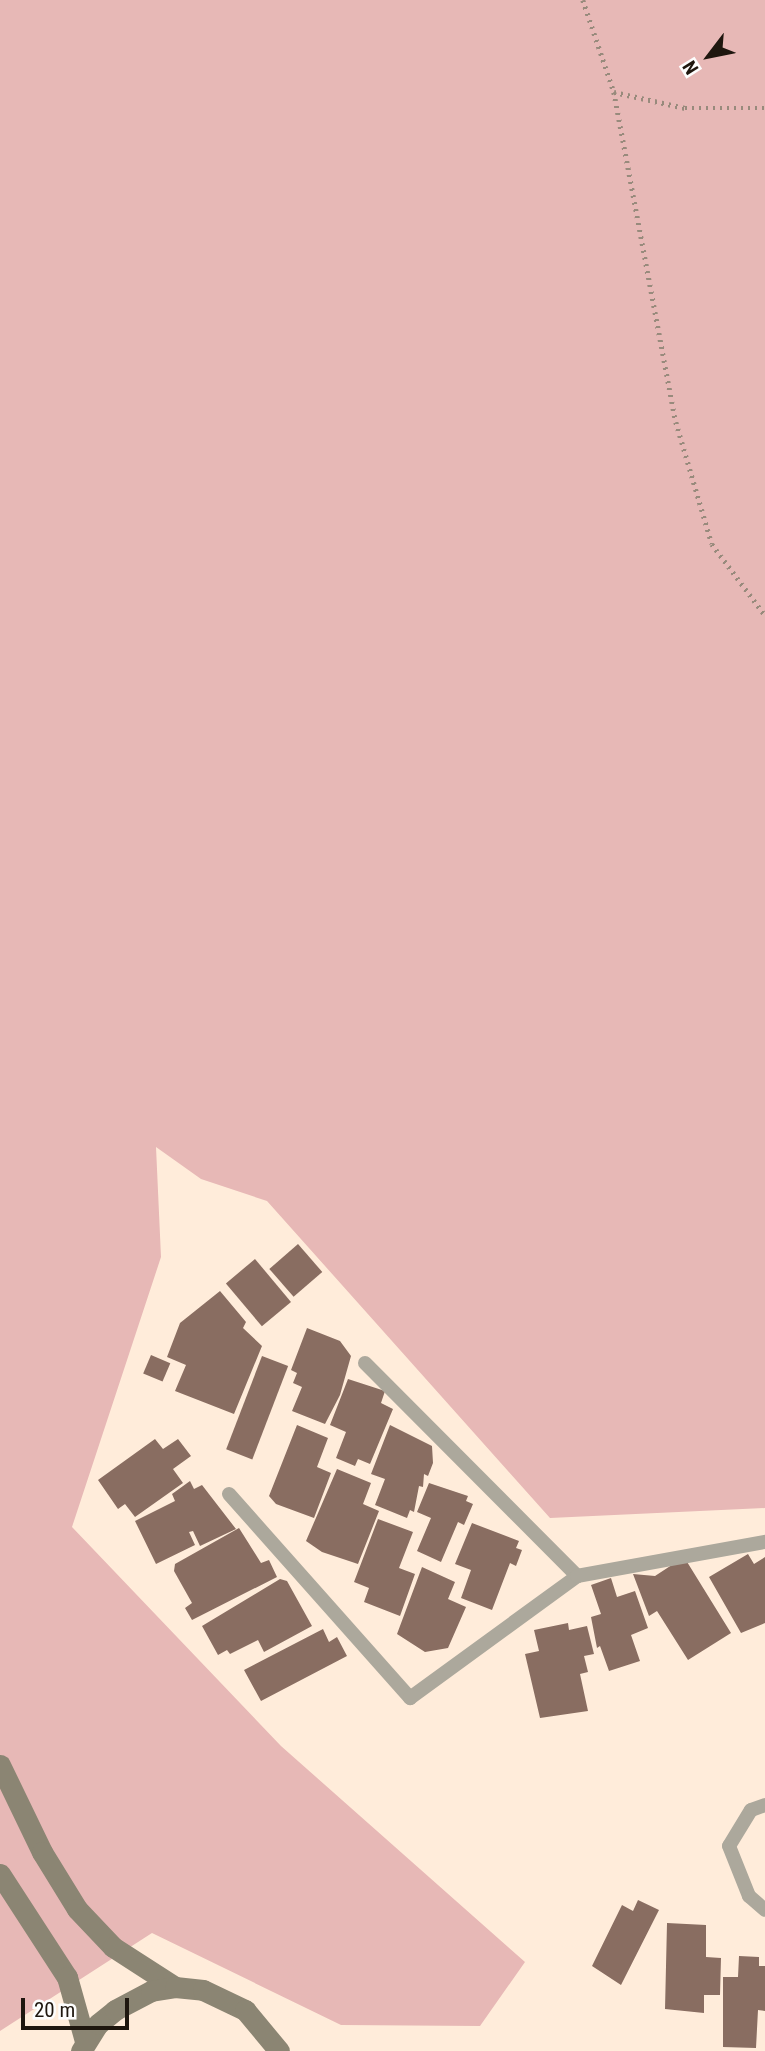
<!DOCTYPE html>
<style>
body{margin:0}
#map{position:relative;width:765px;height:2051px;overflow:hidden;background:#ffecda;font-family:"Roboto Condensed",sans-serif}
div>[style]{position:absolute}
.green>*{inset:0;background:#e7b8b6}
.building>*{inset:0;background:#896d61;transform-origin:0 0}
.path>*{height:4.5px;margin-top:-2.25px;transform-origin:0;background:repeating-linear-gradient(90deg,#988a7c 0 2px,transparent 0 7px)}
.lane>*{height:14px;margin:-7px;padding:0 7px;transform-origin:7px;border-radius:7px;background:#aca89c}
.secondary>*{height:21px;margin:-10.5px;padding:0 10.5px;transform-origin:10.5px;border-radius:10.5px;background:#8b8573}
span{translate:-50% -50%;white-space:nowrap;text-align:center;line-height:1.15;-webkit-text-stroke:5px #fdfdfd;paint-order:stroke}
.north{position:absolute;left:674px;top:21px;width:70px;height:70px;-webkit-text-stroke:5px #fdfdfd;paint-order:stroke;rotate:238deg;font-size:19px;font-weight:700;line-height:28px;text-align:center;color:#1f170f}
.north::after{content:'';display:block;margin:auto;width:24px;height:32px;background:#1f170f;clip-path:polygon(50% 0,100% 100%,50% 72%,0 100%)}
.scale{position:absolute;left:21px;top:1998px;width:108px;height:32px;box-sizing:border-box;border:4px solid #1f170f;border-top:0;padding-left:9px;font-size:21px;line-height:24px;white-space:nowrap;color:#1f170f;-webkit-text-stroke:5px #fdfdfd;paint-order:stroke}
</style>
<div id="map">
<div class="green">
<i style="clip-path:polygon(0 0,765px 0,765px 1508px,550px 1518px,267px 1201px,201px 1179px,156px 1147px,161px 1257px,72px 1527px,281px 1746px,525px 1962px,480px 2026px,341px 2025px,152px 1933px,0 2031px)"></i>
</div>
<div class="building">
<i style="left:298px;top:1244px;width:37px;height:38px;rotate:49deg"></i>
<i style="left:255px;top:1259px;width:56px;height:38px;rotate:50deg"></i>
<i style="clip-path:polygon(220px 1291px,246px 1322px,243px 1328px,262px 1346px,234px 1414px,175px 1391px,186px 1365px,167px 1357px,180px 1323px)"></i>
<i style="clip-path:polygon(307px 1328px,340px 1341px,351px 1356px,340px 1395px,325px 1424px,292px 1411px,302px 1387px,293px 1383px,297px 1373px,291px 1370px)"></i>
<i style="left:151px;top:1355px;width:21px;height:20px;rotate:23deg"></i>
<i style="left:262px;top:1356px;width:28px;height:100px;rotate:21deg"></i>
<i style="clip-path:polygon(348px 1379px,385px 1391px,381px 1403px,393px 1409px,370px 1464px,358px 1459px,355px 1466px,336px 1458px,346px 1432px,330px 1425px)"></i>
<i style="clip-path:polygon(297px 1425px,328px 1438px,317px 1467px,331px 1473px,314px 1518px,276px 1504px,269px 1496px)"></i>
<i style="clip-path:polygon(390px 1425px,432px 1446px,433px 1463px,428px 1476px,424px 1474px,423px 1487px,419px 1486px,414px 1512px,410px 1510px,407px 1518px,375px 1505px,385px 1479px,371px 1474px)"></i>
<i style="clip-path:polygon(155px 1439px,163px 1449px,178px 1439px,191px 1456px,173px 1469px,183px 1483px,135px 1517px,125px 1504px,118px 1509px,98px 1480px)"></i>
<i style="clip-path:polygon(337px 1469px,371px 1483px,363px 1504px,379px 1511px,358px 1564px,322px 1552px,306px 1541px)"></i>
<i style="clip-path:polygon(190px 1481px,194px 1489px,202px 1485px,236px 1529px,200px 1546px,193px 1531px,189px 1532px,195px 1545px,156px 1564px,135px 1521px,175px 1501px,172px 1494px)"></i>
<i style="clip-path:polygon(429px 1483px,468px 1496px,466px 1501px,473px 1504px,464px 1525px,458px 1522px,441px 1562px,417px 1551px,431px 1518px,417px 1512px)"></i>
<i style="clip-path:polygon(378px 1519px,413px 1532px,399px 1568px,415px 1574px,400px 1616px,364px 1602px,369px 1588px,354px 1582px)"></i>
<i style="clip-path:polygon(472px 1523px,519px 1541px,516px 1548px,522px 1550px,516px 1566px,510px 1563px,492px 1610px,461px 1598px,471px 1570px,455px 1564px)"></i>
<i style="clip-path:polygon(239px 1528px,261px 1563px,269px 1560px,277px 1577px,192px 1620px,185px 1608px,192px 1603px,174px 1571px,175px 1564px)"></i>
<i style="clip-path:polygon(748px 1554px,754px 1564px,765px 1557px,765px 1623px,741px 1633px,709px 1577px)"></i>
<i style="clip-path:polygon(684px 1557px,731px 1633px,688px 1660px,657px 1611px,649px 1616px,633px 1574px,655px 1576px)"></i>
<i style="clip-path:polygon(422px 1567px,455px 1582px,448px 1599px,466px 1607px,448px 1648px,425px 1652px,397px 1634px)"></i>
<i style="clip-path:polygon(611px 1578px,617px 1597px,635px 1591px,648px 1628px,631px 1635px,640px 1661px,609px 1671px,600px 1646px,597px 1648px,591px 1617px,601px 1614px,591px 1585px)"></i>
<i style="clip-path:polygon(280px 1579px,287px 1581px,312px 1626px,264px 1652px,258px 1640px,230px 1654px,227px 1650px,218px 1655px,202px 1626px)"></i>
<i style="clip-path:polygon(568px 1623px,569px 1630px,587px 1626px,594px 1654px,584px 1656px,588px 1672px,580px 1674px,588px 1711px,540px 1718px,525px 1654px,539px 1651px,534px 1630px)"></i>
<i style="clip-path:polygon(323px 1629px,329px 1642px,337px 1637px,347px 1656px,261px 1701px,244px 1670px)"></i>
<i style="clip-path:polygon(638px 1900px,659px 1910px,621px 1985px,592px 1966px,622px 1905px,633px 1911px)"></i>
<i style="clip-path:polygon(667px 1923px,706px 1925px,706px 1957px,721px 1958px,720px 1995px,704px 1995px,704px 2013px,665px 2009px)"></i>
<i style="clip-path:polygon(739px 1956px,759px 1957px,759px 1966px,765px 1966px,765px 2011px,758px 2010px,756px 2048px,723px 2047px,723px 1977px,738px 1977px)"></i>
</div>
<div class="path">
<i style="left:583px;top:0;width:97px;rotate:71.4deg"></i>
<i style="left:614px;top:92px;width:336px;rotate:79.4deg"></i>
<i style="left:676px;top:422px;width:127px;rotate:73.6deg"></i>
<i style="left:712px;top:544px;width:89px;rotate:53.3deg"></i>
<i style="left:614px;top:92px;width:73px;rotate:12.7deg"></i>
<i style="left:685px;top:108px;width:80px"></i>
</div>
<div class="lane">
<i style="left:365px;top:1363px;width:301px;rotate:45.1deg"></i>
<i style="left:229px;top:1494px;width:273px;rotate:48.4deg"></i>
<i style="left:410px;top:1698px;width:207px;rotate:-36.1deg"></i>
<i style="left:577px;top:1576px;width:191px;rotate:-10.3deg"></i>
<i style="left:765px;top:1805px;width:15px;rotate:160deg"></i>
<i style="left:751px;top:1810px;width:42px;rotate:121.4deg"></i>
<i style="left:729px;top:1846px;width:54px;rotate:68.2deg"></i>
<i style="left:749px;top:1896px;width:21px;rotate:41deg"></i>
</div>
<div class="secondary">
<i style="left:0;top:1765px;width:97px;rotate:64.2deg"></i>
<i style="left:42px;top:1852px;width:67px;rotate:58.4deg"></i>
<i style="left:77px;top:1909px;width:52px;rotate:46.5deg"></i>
<i style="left:113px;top:1947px;width:74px;rotate:32.8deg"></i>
<i style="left:0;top:1874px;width:123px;rotate:57deg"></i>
<i style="left:67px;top:1977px;width:66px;rotate:74.3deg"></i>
<i style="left:81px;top:2051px;width:32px;rotate:-58deg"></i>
<i style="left:98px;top:2024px;width:22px;rotate:-39deg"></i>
<i style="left:115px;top:2010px;width:41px;rotate:-27.8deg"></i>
<i style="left:151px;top:1991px;width:24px;rotate:-9deg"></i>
<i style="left:175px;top:1987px;width:28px;rotate:6deg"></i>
<i style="left:203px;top:1990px;width:47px;rotate:25.5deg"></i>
<i style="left:245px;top:2010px;width:53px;rotate:50.3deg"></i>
</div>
<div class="north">N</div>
<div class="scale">20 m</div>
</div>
